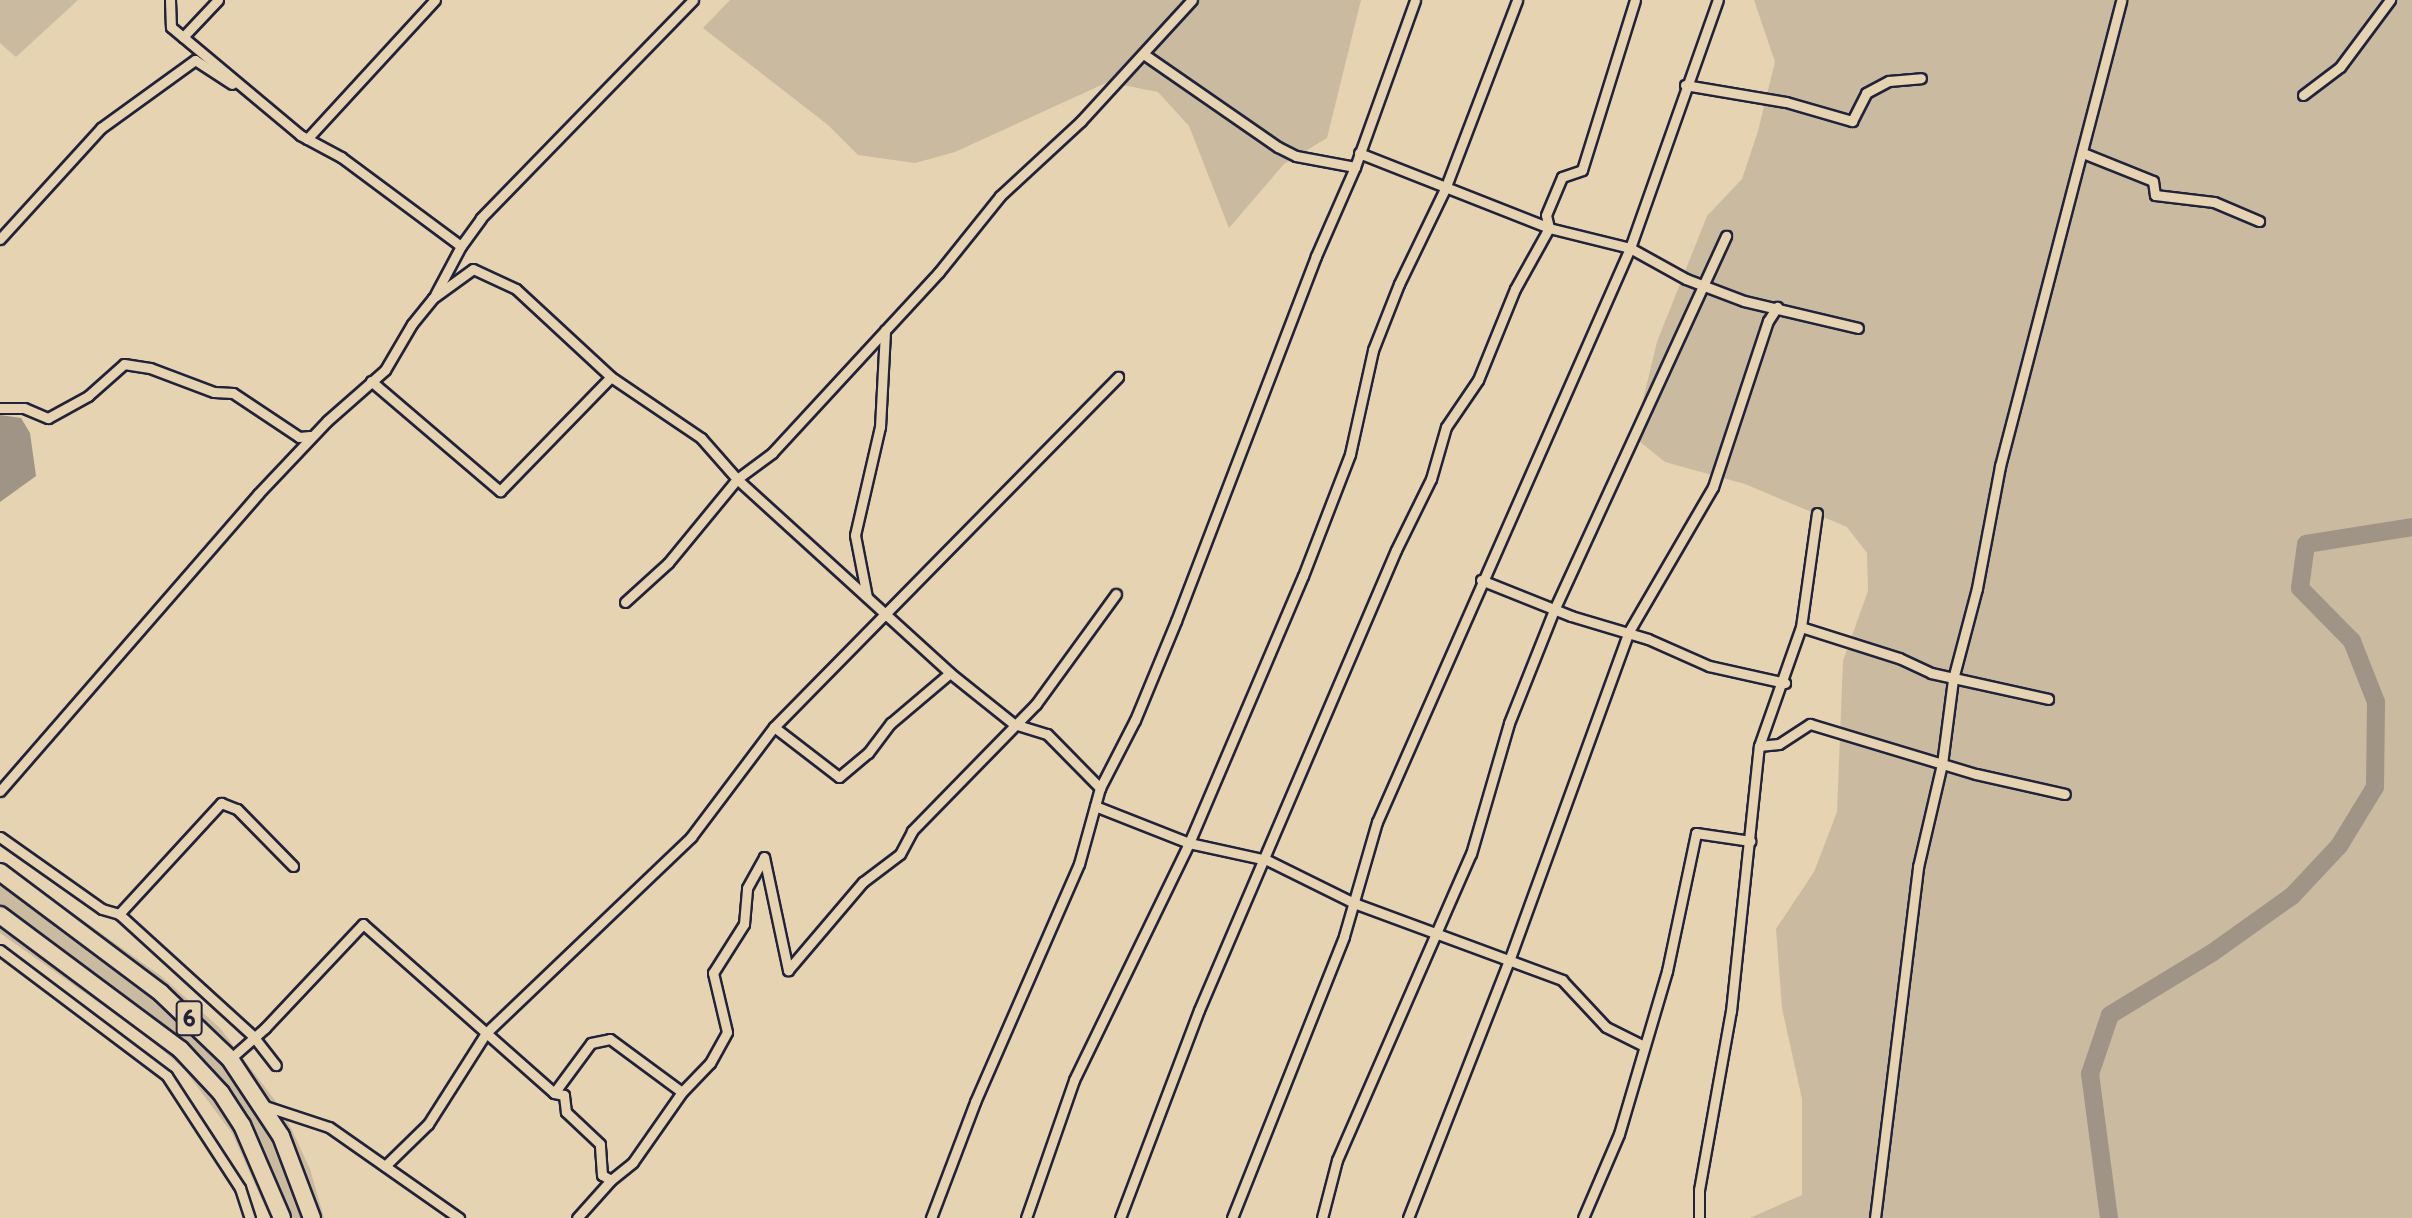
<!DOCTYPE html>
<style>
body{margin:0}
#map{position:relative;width:2412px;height:1218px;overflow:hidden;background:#e6d3b1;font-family:Itim,sans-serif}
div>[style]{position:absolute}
.green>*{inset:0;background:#c9baa0}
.water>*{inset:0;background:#a09487}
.river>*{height:18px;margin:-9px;padding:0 9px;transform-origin:9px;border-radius:9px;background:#a09487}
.roads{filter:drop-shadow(2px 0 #22223b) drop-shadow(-2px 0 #22223b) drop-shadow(0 2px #22223b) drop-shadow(0 -2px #22223b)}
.minor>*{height:9px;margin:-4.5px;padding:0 4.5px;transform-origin:4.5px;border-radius:4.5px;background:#e6d3b1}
.trunk>*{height:16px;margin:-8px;padding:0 8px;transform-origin:8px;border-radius:8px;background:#e6d3b1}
span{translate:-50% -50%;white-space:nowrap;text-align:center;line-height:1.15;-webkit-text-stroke:5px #e6d3b1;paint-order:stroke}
.shield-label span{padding:2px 5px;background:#e6d3b1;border:2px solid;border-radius:5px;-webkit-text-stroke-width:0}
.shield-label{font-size:24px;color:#22223b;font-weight:700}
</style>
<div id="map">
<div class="green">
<i style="clip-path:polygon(0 0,78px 0,16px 57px,0 43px)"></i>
<i style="clip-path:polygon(730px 0,1361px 0,1327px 138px,1284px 164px,1229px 228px,1189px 126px,1158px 92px,1108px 82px,955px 152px,915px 163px,858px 155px,828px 125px,703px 28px)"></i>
<i style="clip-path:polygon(1754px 0,2412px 0,2412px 1218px,1750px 1218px,1802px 1195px,1802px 1099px,1782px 1008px,1776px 929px,1814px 872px,1837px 812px,1843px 661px,1868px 591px,1867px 553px,1847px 527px,1745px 484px,1665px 462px,1634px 437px,1657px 342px,1707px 216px,1742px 179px,1758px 131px,1775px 62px)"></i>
<i style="clip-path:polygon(0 861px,161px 976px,220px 1028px,283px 1111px,310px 1169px,324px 1218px,270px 1218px,232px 1133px,184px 1069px,146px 1036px,0 933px)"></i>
</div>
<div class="water">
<i style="clip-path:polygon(0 415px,21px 418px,30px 433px,36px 476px,0 502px)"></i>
</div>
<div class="river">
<i style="left:2109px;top:1218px;width:145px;rotate:-97.5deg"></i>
<i style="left:2090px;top:1074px;width:62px;rotate:-71.3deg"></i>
<i style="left:2110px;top:1015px;width:119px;rotate:-31.3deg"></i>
<i style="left:2212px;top:953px;width:98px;rotate:-35.5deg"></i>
<i style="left:2292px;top:896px;width:69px;rotate:-46.8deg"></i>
<i style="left:2339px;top:846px;width:69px;rotate:-58.6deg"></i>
<i style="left:2375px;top:787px;width:85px;rotate:-89.3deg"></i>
<i style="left:2376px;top:702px;width:66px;rotate:-111.5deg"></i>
<i style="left:2352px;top:641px;width:74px;rotate:-134.5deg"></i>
<i style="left:2300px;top:588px;width:44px;rotate:-82.2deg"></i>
<i style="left:2306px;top:544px;width:107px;rotate:-9.1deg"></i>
</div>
<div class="roads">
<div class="minor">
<i style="left:170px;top:0;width:27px;rotate:88deg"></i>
<i style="left:171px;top:27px;width:16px;rotate:40deg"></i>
<i style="left:183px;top:37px;width:153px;rotate:39.9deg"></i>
<i style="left:300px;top:135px;width:47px;rotate:28.2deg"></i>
<i style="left:341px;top:157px;width:149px;rotate:36.6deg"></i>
<i style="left:461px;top:246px;width:55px;rotate:118deg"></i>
<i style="left:183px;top:37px;width:51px;rotate:-46.6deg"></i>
<i style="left:1145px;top:55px;width:162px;rotate:34.7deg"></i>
<i style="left:1278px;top:147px;width:20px;rotate:27deg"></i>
<i style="left:1296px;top:156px;width:60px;rotate:10.6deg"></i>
<i style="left:1685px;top:85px;width:102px;rotate:9.6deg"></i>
<i style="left:1786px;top:102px;width:69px;rotate:16.1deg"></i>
<i style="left:1852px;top:121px;width:31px;rotate:-63deg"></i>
<i style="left:1866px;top:93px;width:26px;rotate:-28deg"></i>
<i style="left:1889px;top:81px;width:32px;rotate:-5deg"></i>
<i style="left:2303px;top:95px;width:46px;rotate:-37.1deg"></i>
<i style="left:2340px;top:67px;width:84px;rotate:-53.3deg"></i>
<i style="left:307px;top:139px;width:189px;rotate:-47.4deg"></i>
<i style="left:1359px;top:153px;width:204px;rotate:21.5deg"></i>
<i style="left:1549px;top:228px;width:83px;rotate:13.9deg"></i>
<i style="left:1630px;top:248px;width:64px;rotate:29deg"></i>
<i style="left:1686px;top:279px;width:62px;rotate:20.8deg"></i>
<i style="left:1744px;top:301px;width:117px;rotate:13.3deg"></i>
<i style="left:2083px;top:153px;width:75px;rotate:21.8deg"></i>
<i style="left:2153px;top:181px;width:14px;rotate:82deg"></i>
<i style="left:2155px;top:195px;width:59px;rotate:6.8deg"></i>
<i style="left:2214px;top:202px;width:49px;rotate:22.9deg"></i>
<i style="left:0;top:239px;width:150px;rotate:-47.7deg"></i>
<i style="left:101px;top:128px;width:116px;rotate:-35.9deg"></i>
<i style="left:195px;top:60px;width:44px;rotate:33deg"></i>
<i style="left:461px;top:246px;width:34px;rotate:-54deg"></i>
<i style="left:481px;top:218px;width:304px;rotate:-45.8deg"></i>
<i style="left:371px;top:381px;width:170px;rotate:40.5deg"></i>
<i style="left:500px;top:491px;width:159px;rotate:-45.8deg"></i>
<i style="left:0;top:408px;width:24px"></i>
<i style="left:24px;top:408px;width:26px;rotate:23deg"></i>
<i style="left:48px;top:418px;width:46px;rotate:-28.8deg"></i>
<i style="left:88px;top:396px;width:48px;rotate:-41.6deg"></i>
<i style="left:124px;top:364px;width:26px;rotate:9deg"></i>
<i style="left:150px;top:368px;width:68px;rotate:20.6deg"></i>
<i style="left:214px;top:392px;width:19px;rotate:3deg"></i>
<i style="left:233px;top:393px;width:79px;rotate:33.7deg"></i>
<i style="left:299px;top:437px;width:11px;rotate:-5deg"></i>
<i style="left:1481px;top:580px;width:97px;rotate:21.8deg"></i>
<i style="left:1571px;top:616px;width:80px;rotate:16.6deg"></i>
<i style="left:1648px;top:639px;width:67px;rotate:23.9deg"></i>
<i style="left:1709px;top:666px;width:78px;rotate:12.6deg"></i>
<i style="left:867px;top:597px;width:63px;rotate:-101deg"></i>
<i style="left:855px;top:535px;width:111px;rotate:-77deg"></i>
<i style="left:880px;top:427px;width:97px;rotate:-87deg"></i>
<i style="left:625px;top:602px;width:58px;rotate:-42.2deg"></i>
<i style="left:668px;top:563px;width:109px;rotate:-50.6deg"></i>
<i style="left:737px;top:479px;width:44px;rotate:-36.6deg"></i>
<i style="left:772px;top:453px;width:246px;rotate:-47.3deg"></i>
<i style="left:939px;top:272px;width:97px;rotate:-51.2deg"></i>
<i style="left:1000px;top:196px;width:110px;rotate:-42.8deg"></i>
<i style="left:1081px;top:121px;width:164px;rotate:-47.5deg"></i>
<i style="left:1801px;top:627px;width:103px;rotate:17.6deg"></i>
<i style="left:1899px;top:658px;width:35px;rotate:25deg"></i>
<i style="left:1931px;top:673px;width:120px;rotate:12.5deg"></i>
<i style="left:774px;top:727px;width:491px;rotate:-45.5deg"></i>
<i style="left:1759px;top:746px;width:20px;rotate:-6deg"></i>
<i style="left:1779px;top:744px;width:37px;rotate:-33deg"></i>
<i style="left:1810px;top:724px;width:173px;rotate:16.8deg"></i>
<i style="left:1976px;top:774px;width:91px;rotate:12.7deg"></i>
<i style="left:0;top:791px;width:393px;rotate:-49deg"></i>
<i style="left:258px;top:494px;width:100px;rotate:-46.6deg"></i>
<i style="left:327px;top:421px;width:77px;rotate:-41.3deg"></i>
<i style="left:385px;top:370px;width:53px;rotate:-59.6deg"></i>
<i style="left:412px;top:324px;width:33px;rotate:-51deg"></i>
<i style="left:433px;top:298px;width:49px;rotate:-35.9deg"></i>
<i style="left:473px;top:269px;width:47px;rotate:24.9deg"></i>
<i style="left:516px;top:289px;width:129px;rotate:42.8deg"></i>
<i style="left:611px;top:377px;width:109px;rotate:34.1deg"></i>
<i style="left:701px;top:438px;width:55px;rotate:48.7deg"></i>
<i style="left:737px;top:479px;width:288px;rotate:42.3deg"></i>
<i style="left:950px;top:673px;width:82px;rotate:38.6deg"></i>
<i style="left:1014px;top:724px;width:34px;rotate:17deg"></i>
<i style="left:1047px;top:734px;width:76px;rotate:45.5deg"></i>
<i style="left:1095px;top:806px;width:101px;rotate:21.5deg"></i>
<i style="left:1189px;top:843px;width:80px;rotate:12.3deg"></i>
<i style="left:1267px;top:860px;width:97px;rotate:26.3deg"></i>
<i style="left:1354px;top:903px;width:222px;rotate:20.3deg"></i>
<i style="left:1562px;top:980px;width:64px;rotate:46.9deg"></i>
<i style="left:1606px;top:1027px;width:42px;rotate:26.6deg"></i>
<i style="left:0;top:837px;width:125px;rotate:35.2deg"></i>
<i style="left:102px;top:909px;width:18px;rotate:16deg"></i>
<i style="left:119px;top:914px;width:181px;rotate:42.3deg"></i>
<i style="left:253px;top:1036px;width:37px;rotate:52deg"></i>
<i style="left:119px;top:914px;width:151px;rotate:-47.4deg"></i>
<i style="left:221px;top:803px;width:17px;rotate:21deg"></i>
<i style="left:237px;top:809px;width:80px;rotate:45.5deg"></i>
<i style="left:0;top:950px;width:209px;rotate:37deg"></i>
<i style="left:167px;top:1076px;width:134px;rotate:56.9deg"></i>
<i style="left:240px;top:1188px;width:32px;rotate:72deg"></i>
<i style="left:230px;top:1059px;width:47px;rotate:-41.5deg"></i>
<i style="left:265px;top:1028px;width:143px;rotate:-46.7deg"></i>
<i style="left:363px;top:924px;width:255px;rotate:41.5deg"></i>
<i style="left:265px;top:1106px;width:67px;rotate:18.2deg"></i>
<i style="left:329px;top:1127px;width:159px;rotate:35deg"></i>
<i style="left:385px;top:1166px;width:60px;rotate:-44.3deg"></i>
<i style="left:428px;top:1124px;width:108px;rotate:-57.5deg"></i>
<i style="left:486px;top:1033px;width:284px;rotate:-43.7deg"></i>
<i style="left:691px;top:837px;width:138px;rotate:-53deg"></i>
<i style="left:774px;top:727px;width:82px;rotate:37.6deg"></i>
<i style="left:839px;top:777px;width:38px;rotate:-40deg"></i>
<i style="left:868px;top:753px;width:38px;rotate:-53deg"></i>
<i style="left:891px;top:723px;width:77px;rotate:-40.3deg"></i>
<i style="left:611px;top:1180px;width:28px;rotate:-39deg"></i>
<i style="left:633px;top:1162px;width:85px;rotate:-55deg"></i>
<i style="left:577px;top:1218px;width:51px;rotate:-48.2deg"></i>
<i style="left:611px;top:1180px;width:10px;rotate:-151deg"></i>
<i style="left:602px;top:1175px;width:31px;rotate:-94deg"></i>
<i style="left:600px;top:1144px;width:47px;rotate:-136.7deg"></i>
<i style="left:566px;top:1112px;width:17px;rotate:-97deg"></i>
<i style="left:564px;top:1095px;width:10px;rotate:-169deg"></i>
<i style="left:554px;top:1093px;width:62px;rotate:-53.5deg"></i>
<i style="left:591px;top:1043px;width:19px;rotate:-12deg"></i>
<i style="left:610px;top:1039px;width:89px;rotate:36.4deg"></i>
<i style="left:682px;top:1092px;width:40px;rotate:-46deg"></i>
<i style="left:710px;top:1063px;width:35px;rotate:-61deg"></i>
<i style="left:727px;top:1032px;width:61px;rotate:-103.3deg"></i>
<i style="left:713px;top:973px;width:58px;rotate:-57.7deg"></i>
<i style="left:744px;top:924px;width:36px;rotate:-85deg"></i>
<i style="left:747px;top:888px;width:35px;rotate:-61deg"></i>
<i style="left:764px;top:857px;width:116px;rotate:78deg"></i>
<i style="left:788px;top:970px;width:116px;rotate:-49.6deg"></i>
<i style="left:863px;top:882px;width:46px;rotate:-37.1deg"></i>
<i style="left:900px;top:854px;width:26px;rotate:-62deg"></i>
<i style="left:912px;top:831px;width:177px;rotate:-45.7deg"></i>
<i style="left:1036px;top:704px;width:136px;rotate:-54deg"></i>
<i style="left:931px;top:1218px;width:124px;rotate:-69.2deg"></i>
<i style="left:975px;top:1102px;width:260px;rotate:-66.4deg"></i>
<i style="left:1079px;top:864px;width:79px;rotate:-74.6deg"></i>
<i style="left:1100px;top:788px;width:76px;rotate:-62.8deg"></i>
<i style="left:1135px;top:720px;width:107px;rotate:-67.5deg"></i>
<i style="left:1176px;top:621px;width:391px;rotate:-69deg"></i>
<i style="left:1316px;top:256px;width:97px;rotate:-66.3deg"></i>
<i style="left:1355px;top:167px;width:177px;rotate:-70.2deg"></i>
<i style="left:1026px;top:1218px;width:146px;rotate:-70.8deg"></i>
<i style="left:1074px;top:1080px;width:263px;rotate:-64.1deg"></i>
<i style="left:1189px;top:843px;width:290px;rotate:-66.9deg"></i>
<i style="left:1303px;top:576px;width:131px;rotate:-68.9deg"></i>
<i style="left:1350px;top:454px;width:107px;rotate:-77.5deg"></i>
<i style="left:1373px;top:350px;width:71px;rotate:-68.5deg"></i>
<i style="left:1399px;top:284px;width:106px;rotate:-64.2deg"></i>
<i style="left:1445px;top:189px;width:202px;rotate:-69.1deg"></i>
<i style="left:1120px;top:1218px;width:222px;rotate:-69.2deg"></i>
<i style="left:1199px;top:1010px;width:500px;rotate:-66.82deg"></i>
<i style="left:1396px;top:550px;width:79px;rotate:-63.8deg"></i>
<i style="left:1431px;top:479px;width:54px;rotate:-73.9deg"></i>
<i style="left:1446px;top:427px;width:57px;rotate:-55.8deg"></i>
<i style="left:1478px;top:380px;width:98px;rotate:-67.9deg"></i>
<i style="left:1515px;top:289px;width:70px;rotate:-60.9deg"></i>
<i style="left:1549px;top:228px;width:13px;rotate:-103deg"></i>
<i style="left:1546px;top:215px;width:41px;rotate:-67.2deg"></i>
<i style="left:1562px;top:177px;width:21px;rotate:-19deg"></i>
<i style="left:1582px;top:170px;width:178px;rotate:-72.7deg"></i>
<i style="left:1232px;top:1218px;width:303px;rotate:-68.3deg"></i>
<i style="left:1344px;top:936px;width:119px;rotate:-73.9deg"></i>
<i style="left:1377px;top:822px;width:627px;rotate:-66.21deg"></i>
<i style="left:1630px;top:248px;width:263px;rotate:-70.5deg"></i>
<i style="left:1322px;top:1218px;width:60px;rotate:-75.5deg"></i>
<i style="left:1337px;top:1160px;width:334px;rotate:-66.4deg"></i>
<i style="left:1471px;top:854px;width:136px;rotate:-73.8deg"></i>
<i style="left:1509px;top:723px;width:122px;rotate:-68.3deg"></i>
<i style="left:1554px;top:610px;width:412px;rotate:-65.3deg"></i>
<i style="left:1408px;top:1218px;width:279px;rotate:-68.6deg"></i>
<i style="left:1510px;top:958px;width:346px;rotate:-70deg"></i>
<i style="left:1628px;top:633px;width:169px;rotate:-59.8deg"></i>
<i style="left:1713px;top:487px;width:175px;rotate:-71.7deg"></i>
<i style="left:1768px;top:321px;width:17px;rotate:-57deg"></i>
<i style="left:1583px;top:1218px;width:91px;rotate:-66.8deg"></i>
<i style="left:1619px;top:1134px;width:170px;rotate:-73.6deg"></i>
<i style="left:1667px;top:971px;width:141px;rotate:-78.1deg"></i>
<i style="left:1696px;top:833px;width:55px;rotate:8.4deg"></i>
<i style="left:1699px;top:1218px;width:28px;rotate:-90deg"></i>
<i style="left:1699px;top:1190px;width:182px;rotate:-79.9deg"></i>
<i style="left:1731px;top:1011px;width:266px;rotate:-84deg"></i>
<i style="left:1759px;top:746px;width:126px;rotate:-70.6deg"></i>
<i style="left:1801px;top:627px;width:115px;rotate:-82deg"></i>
<i style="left:1875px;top:1218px;width:354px;rotate:-83deg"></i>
<i style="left:1918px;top:867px;width:106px;rotate:-76.9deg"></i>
<i style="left:1942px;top:764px;width:86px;rotate:-82.6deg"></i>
<i style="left:1953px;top:679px;width:94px;rotate:-75.2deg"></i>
<i style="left:1977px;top:588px;width:124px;rotate:-79.3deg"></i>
<i style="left:2000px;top:466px;width:481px;rotate:-75.4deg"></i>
</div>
<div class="trunk">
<i style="left:0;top:872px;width:201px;rotate:36.9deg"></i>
<i style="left:161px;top:993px;width:95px;rotate:43.7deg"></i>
<i style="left:230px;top:1059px;width:92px;rotate:56.5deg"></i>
<i style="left:281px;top:1136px;width:88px;rotate:69.3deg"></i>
<i style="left:0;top:915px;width:224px;rotate:36.7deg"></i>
<i style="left:180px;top:1049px;width:60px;rotate:47deg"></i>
<i style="left:221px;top:1093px;width:38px;rotate:57deg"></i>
<i style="left:242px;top:1125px;width:101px;rotate:66.7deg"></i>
</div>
</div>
<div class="shield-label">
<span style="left:189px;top:1018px">6</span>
</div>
</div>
